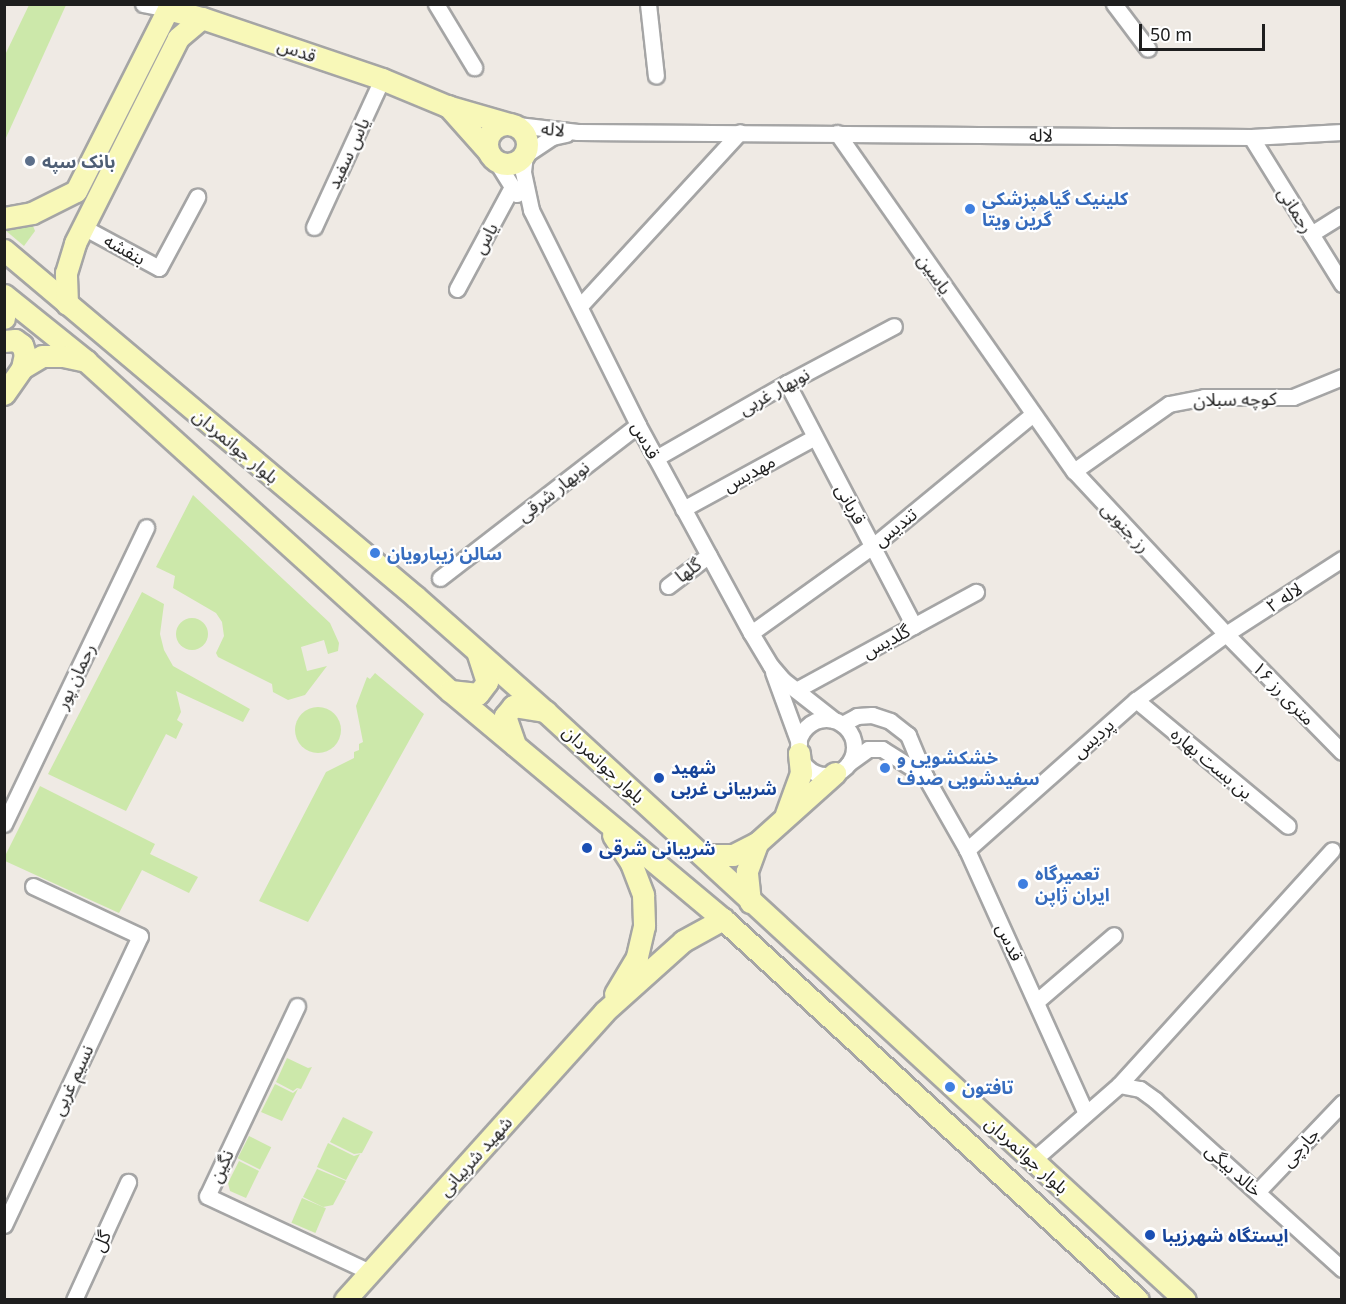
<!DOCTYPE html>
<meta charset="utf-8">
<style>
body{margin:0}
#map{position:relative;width:1346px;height:1304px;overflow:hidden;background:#efeae4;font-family:"Noto Sans","Noto Sans Arabic",sans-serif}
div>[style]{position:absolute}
.grass>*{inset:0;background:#cce8aa;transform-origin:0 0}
.round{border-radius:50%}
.roads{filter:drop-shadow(2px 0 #a5a5a5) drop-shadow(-2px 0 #a5a5a5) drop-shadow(0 2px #a5a5a5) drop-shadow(0 -2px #a5a5a5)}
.street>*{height:15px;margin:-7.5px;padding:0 7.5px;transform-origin:7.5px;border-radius:7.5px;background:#fff}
.street>.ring{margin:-7.5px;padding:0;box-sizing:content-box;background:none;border:15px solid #fff;border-radius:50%}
.secondary>*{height:21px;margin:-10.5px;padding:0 10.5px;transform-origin:10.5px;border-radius:10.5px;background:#f8f8b8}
.secondary>.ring{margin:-10.5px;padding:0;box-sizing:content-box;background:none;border:21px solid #f8f8b8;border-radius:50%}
.dots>*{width:16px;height:16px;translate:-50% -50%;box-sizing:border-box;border:3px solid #fff;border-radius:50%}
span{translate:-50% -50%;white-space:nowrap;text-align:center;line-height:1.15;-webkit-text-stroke:4.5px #fff;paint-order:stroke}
.street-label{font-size:18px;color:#1e1e1e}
.service-label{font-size:18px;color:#4e5e75;font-weight:700}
.left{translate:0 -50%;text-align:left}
.shop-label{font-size:18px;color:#366cbe;font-weight:700}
.transit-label{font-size:18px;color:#164399;font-weight:700}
.frame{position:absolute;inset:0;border:6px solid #1e1e1e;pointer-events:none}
.scale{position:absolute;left:1139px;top:24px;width:126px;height:27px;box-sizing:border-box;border:3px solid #1e1e1e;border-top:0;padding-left:8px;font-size:18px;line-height:21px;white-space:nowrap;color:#1e1e1e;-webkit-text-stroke:4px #fff;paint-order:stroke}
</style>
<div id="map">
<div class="grass">
<i style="clip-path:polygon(29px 5px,66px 5px,5px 140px,5px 55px)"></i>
<i style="clip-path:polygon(30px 218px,35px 231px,24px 246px,5px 230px,5px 222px)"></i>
<i style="clip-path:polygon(193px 495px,330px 623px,339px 643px,338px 651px,328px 654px,324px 640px,301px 647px,307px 671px,327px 666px,305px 695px,288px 700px,273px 692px,272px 684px,218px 657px,216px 653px,224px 636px,222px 622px,216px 613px,173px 588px,175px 576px,156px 567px)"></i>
<i style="clip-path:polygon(142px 592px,164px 604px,160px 634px,164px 650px,173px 666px,250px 709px,243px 722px,176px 691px,181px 712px,177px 720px,183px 724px,176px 739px,166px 734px,126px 811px,48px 774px)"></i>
<i class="round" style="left:176px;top:618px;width:32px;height:32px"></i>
<i style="clip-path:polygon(375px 673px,424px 714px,308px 922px,259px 901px,326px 772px,354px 758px,354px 752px,359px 750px,359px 744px,363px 742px,356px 706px,367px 677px,370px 679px)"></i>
<i class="round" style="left:295px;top:707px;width:46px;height:46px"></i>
<i style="clip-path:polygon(40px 786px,155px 844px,150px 854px,198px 877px,189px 893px,142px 870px,119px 913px,5px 861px,5px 856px)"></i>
<i style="clip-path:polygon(287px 1058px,308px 1068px,312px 1067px,301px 1089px,297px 1088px,293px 1091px,276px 1082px)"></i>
<i style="clip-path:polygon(275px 1084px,293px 1093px,298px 1089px,282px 1121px,261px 1112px)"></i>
<i style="clip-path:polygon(343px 1117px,373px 1132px,362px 1153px,354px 1154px,330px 1142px)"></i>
<i style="left:249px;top:1136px;width:25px;height:25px;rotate:27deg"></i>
<i style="clip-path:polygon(328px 1143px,354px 1156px,360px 1154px,346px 1180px,317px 1167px)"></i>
<i style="clip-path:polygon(239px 1161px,259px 1171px,246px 1198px,230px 1191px,228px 1183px)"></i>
<i style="clip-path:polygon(317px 1169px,346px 1181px,333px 1205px,323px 1207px,303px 1197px)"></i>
<i style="left:302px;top:1198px;width:26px;height:27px;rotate:23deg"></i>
</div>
<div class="roads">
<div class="street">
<i style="left:143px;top:4px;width:25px;rotate:11deg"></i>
<i style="left:436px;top:4px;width:74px;rotate:58.9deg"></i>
<i style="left:648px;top:4px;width:72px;rotate:83.7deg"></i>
<i style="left:1114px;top:4px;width:56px;rotate:52.9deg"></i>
<i style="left:509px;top:124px;width:69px;rotate:6.6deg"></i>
<i style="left:578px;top:132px;width:673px;rotate:0.43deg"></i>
<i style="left:1251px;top:137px;width:91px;rotate:-3.1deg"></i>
<i style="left:837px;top:133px;width:413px;rotate:55deg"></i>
<i style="left:1074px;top:471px;width:223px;rotate:47deg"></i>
<i style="left:1226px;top:634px;width:165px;rotate:45.5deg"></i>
<i style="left:566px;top:134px;width:14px;rotate:168deg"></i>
<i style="left:552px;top:137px;width:32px;rotate:146deg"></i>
<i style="left:525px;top:155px;width:17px;rotate:97deg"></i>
<i style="left:523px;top:172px;width:39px;rotate:78deg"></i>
<i style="left:531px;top:210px;width:240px;rotate:63.5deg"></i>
<i style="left:638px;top:425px;width:237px;rotate:61.5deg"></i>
<i style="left:751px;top:633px;width:39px;rotate:59deg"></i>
<i style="left:771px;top:666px;width:18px;rotate:49deg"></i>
<i style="left:783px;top:680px;width:65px;rotate:38.1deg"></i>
<i style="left:1251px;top:137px;width:173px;rotate:58.2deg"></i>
<i style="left:496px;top:161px;width:39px;rotate:58deg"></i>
<i style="left:83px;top:227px;width:86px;rotate:28.3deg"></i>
<i style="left:159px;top:268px;width:81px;rotate:-61.8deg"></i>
<i style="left:314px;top:227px;width:163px;rotate:-65.3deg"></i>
<i style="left:1311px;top:234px;width:36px;rotate:-32deg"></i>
<i style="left:457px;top:289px;width:116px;rotate:-61.7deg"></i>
<i style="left:580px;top:306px;width:236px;rotate:-47.4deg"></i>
<i style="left:787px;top:383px;width:274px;rotate:62.4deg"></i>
<i style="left:656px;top:458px;width:151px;rotate:-29.8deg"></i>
<i style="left:787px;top:383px;width:121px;rotate:-28deg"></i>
<i style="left:1074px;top:471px;width:116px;rotate:-35.2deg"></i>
<i style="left:1169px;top:404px;width:36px;rotate:-11deg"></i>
<i style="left:1204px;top:397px;width:89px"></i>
<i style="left:1293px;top:397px;width:53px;rotate:-22.2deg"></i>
<i style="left:683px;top:509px;width:150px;rotate:-28.6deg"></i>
<i style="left:440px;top:578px;width:250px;rotate:-37.7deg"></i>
<i style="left:668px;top:586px;width:51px;rotate:-37.1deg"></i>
<i style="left:751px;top:633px;width:151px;rotate:-35.6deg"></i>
<i style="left:874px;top:545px;width:206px;rotate:-39.5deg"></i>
<i style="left:773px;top:672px;width:76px;rotate:69.9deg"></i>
<i style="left:796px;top:690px;width:205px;rotate:-28.6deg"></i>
<i style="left:1136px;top:700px;width:197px;rotate:39.7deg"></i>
<i class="ring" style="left:798px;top:719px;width:41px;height:41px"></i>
<i style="left:842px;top:724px;width:17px;rotate:-28deg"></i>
<i style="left:857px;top:716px;width:15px;rotate:-4deg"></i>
<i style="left:872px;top:715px;width:19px;rotate:18deg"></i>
<i style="left:890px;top:721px;width:23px;rotate:38deg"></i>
<i style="left:908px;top:735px;width:44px;rotate:67.5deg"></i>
<i style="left:925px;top:776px;width:85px;rotate:60.4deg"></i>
<i style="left:967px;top:850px;width:289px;rotate:65.7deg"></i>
<i style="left:849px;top:763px;width:24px;rotate:-36deg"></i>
<i style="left:868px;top:749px;width:14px"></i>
<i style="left:882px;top:749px;width:51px;rotate:32.1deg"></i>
<i style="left:4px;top:824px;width:329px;rotate:-64.4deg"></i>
<i style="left:967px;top:850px;width:226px;rotate:-41.6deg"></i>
<i style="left:1136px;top:700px;width:112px;rotate:-36.3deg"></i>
<i style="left:1226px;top:634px;width:138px;rotate:-32.9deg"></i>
<i style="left:1037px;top:1001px;width:101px;rotate:-40.6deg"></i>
<i style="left:297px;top:1006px;width:210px;rotate:115.3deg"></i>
<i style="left:207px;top:1196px;width:180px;rotate:25deg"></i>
<i style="left:1119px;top:1085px;width:21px;rotate:11deg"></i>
<i style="left:1140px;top:1089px;width:19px;rotate:36deg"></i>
<i style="left:1155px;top:1100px;width:252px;rotate:42.1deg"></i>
<i style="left:1032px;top:1161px;width:116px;rotate:-41.1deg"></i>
<i style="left:1119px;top:1085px;width:317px;rotate:-47.8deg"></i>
<i style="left:1258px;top:1191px;width:122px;rotate:-46.3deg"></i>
<i style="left:4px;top:1225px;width:319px;rotate:-64.8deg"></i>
<i style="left:140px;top:936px;width:118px;rotate:-155deg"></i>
<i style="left:74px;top:1300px;width:130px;rotate:-65.4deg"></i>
</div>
<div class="secondary">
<i style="left:448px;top:106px;width:60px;rotate:48.4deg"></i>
<i class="ring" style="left:487px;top:124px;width:19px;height:19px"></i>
<i style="left:4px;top:218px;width:28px;rotate:-10deg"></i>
<i style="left:32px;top:213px;width:49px;rotate:-26.6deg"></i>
<i style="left:76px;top:191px;width:204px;rotate:-63.2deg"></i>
<i style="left:168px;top:9px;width:35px;rotate:15deg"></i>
<i style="left:202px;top:18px;width:190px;rotate:18.7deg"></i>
<i style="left:382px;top:79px;width:70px;rotate:22.6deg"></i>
<i style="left:447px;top:106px;width:65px;rotate:16.2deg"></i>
<i style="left:4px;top:250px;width:539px;rotate:40.11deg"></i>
<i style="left:416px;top:597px;width:174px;rotate:41.5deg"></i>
<i style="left:546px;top:712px;width:868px;rotate:42.62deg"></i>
<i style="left:4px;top:295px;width:105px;rotate:38.8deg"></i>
<i style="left:86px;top:361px;width:491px;rotate:42.2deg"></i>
<i style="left:450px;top:691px;width:356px;rotate:39.9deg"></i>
<i style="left:723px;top:919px;width:563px;rotate:42.55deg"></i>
<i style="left:67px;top:304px;width:31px;rotate:-92deg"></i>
<i style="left:66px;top:273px;width:31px;rotate:-73deg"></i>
<i style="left:75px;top:243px;width:229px;rotate:-63.3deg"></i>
<i style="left:178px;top:38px;width:31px;rotate:-40deg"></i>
<i style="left:4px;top:312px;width:6px;rotate:90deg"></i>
<i style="left:4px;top:341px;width:11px;rotate:-5deg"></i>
<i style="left:15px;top:340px;width:9px;rotate:36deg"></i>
<i style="left:22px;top:345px;width:9px;rotate:72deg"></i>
<i style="left:25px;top:354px;width:14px;rotate:102deg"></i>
<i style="left:4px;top:394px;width:32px;rotate:-55deg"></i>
<i style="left:22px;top:368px;width:23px;rotate:-31deg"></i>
<i style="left:42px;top:356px;width:21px"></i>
<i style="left:63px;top:356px;width:24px;rotate:12deg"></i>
<i style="left:450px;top:691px;width:28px;rotate:6deg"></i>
<i style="left:478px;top:694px;width:15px;rotate:-53deg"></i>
<i style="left:487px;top:682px;width:32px;rotate:-108deg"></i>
<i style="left:515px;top:745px;width:31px;rotate:-109deg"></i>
<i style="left:505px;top:716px;width:13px;rotate:-51deg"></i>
<i style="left:513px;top:706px;width:33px;rotate:9deg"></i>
<i style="left:786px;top:814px;width:44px;rotate:-69.9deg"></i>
<i style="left:801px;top:773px;width:20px;rotate:-96deg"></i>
<i style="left:613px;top:835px;width:33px;rotate:57deg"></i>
<i style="left:631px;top:863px;width:34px;rotate:69deg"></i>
<i style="left:643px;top:895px;width:31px;rotate:88deg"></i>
<i style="left:644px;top:926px;width:32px;rotate:103deg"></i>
<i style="left:637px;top:957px;width:43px;rotate:120.7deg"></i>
<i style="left:703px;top:855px;width:30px"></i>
<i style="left:733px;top:855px;width:27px;rotate:-27deg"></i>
<i style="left:757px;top:843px;width:105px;rotate:-41.9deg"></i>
<i style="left:750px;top:902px;width:31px;rotate:-96deg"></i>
<i style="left:747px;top:871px;width:30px;rotate:-70deg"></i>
<i style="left:345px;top:1300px;width:387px;rotate:-48deg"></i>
<i style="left:604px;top:1012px;width:106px;rotate:-41.9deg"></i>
<i style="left:683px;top:941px;width:46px;rotate:-28.8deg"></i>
</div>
</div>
<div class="dots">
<i style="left:30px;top:161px;background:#5c6f8a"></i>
<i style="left:970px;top:209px;background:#3f7fe0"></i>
<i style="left:375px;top:553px;background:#3f7fe0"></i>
<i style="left:885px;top:768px;background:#3f7fe0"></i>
<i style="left:659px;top:778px;background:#1a4fb4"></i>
<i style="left:587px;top:848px;background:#1a4fb4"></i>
<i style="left:1023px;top:884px;background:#3f7fe0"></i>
<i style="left:950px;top:1087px;background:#3f7fe0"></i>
<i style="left:1150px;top:1235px;background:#1a4fb4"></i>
</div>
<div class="street-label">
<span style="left:297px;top:50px;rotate:19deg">قدس</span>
<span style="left:553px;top:129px;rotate:6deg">لاله</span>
<span style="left:1041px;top:135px;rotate:1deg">لاله</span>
<span style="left:348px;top:153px;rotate:-65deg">یاس سفید</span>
<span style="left:1296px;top:210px;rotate:58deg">رحمانی</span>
<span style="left:485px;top:238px;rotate:-61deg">یاس</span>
<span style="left:125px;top:249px;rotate:29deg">بنفشه</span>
<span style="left:935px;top:274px;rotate:55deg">یاسین</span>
<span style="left:774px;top:391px;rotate:-29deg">نوبهار غربی</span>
<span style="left:1235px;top:399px;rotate:-1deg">کوچه سبلان</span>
<span style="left:646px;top:440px;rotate:62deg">قدس</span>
<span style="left:236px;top:446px;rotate:40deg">بلوار جوانمردان</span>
<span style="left:749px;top:473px;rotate:-29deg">مهدیس</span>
<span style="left:553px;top:491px;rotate:-38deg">نوبهار شرقی</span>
<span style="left:851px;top:504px;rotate:61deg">قربانی</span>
<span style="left:895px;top:527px;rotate:-39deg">تندیس</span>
<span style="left:1126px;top:527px;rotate:47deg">رز جنوبی</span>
<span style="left:688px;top:570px;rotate:-37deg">گلها</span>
<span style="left:1284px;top:597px;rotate:-33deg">لاله ۲</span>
<span style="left:886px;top:641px;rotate:-28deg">گلدیس</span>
<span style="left:75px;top:676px;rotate:-65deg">رحمان پور</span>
<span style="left:1284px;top:693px;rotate:46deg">۱۶ متری رز</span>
<span style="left:1093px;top:738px;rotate:-42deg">پردیس</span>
<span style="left:1212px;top:763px;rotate:40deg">بن بست بهاره</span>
<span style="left:604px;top:764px;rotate:43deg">بلوار جوانمردان</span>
<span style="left:1010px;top:942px;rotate:65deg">قدس</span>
<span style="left:72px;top:1080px;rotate:-65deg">نسیم غربی</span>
<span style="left:1300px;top:1147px;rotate:-47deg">جارچی</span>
<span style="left:1027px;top:1155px;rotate:42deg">بلوار جوانمردان</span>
<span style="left:475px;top:1156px;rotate:-48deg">شهید شربیانی</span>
<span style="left:221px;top:1166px;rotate:-65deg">نگین</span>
<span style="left:1234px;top:1170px;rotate:42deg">خالد بیگی</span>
<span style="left:101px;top:1241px;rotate:-65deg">گل</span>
</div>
<div class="service-label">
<span class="left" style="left:42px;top:161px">بانک سپه</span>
</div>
<div class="shop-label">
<span class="left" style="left:982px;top:209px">کلینیک گیاهپزشکی<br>گرین ویتا</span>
<span class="left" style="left:387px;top:553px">سالن زیبارویان</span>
<span class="left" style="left:897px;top:768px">خشکشویی و<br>سفیدشویی صدف</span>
<span class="left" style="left:1035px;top:884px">تعمیرگاه<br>ایران ژاپن</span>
<span class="left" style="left:962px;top:1087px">تافتون</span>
</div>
<div class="transit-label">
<span class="left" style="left:671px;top:778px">شهید<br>شربیانی غربی</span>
<span class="left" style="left:599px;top:848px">شریبانی شرقی</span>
<span class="left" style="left:1162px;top:1235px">ایستگاه شهرزیبا</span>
</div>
<div class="frame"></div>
<div class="scale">50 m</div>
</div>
